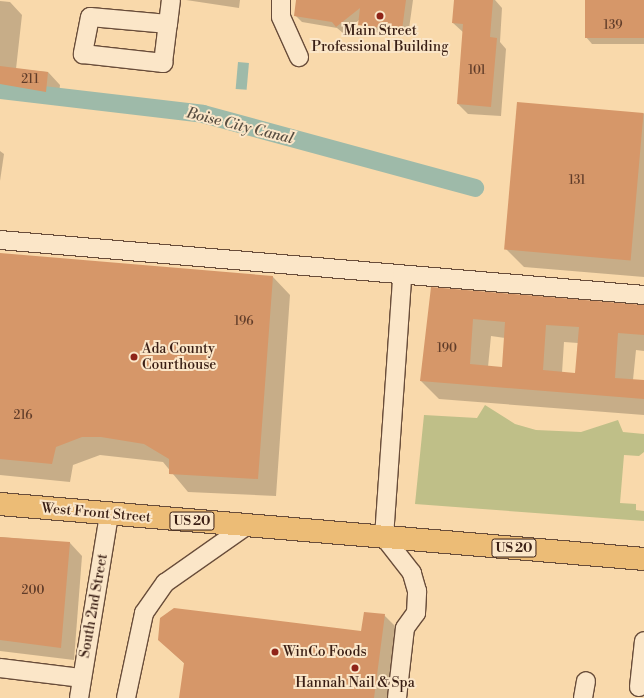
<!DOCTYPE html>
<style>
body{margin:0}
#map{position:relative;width:644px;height:698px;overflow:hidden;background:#f9d9ab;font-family:"Libre Bodoni",serif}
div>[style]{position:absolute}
.green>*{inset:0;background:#bfbf88}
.water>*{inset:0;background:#9ebaa9;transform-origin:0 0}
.shadow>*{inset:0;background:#0003}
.canal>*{height:18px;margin:-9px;padding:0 9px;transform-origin:9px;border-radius:9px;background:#9ebaa9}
.building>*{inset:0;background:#d69769;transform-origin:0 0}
.roads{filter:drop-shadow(1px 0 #694d3a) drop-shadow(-1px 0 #694d3a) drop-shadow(0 1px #694d3a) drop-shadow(0 -1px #694d3a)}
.minor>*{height:18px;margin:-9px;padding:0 9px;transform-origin:9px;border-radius:9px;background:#fbe6c8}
.major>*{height:22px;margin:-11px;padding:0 11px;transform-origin:11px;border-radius:11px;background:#ecbc76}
.dots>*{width:11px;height:11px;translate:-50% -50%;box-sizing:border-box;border:2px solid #fbe6c8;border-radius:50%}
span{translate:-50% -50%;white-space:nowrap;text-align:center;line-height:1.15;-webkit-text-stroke:4px #fbe6c8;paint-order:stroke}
.number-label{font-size:12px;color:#603c29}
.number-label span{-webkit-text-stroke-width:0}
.shield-label span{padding:1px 3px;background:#fbe6c8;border:1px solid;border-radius:3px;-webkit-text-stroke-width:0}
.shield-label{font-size:13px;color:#391e14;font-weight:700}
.poi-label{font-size:14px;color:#391e14}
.left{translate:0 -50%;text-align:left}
.street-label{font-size:14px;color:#391e14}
.water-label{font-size:15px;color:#574d41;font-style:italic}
</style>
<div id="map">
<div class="green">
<i style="clip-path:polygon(485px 405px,515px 424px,536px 430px,581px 432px,618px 420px,623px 432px,644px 434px,644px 452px,639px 456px,624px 455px,620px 503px,636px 504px,636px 510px,644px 511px,644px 521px,415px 504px,424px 415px,477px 418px)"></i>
</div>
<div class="water">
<i style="left:238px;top:62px;width:11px;height:27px;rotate:5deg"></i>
</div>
<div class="shadow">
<i style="clip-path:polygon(186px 0,240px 0,239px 8px)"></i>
<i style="clip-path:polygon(297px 0,413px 0,408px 36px,365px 31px,359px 20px,343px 33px,337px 28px,302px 22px,295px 15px)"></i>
<i style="clip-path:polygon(455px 0,495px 0,502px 8px,500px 42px,506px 49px,501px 116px,468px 114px,458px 104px,464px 33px,453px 23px)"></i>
<i style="clip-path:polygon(586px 0,644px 0,644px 44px,592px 44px,586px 37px)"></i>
<i style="clip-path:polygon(0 1px,10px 2px,22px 15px,16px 69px,48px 72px,60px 85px,58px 104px,0 96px)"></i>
<i style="clip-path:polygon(644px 113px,644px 277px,524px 267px,506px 249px)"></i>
<i style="clip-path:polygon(0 151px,4px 154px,0 181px)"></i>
<i style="clip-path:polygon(0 254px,273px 277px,290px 295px,276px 496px,188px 492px,163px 462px,100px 455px,73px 465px,70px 482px,0 475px)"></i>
<i style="clip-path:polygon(evenodd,432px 288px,644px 306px,644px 351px,636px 350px,633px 380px,644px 381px,644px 415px,439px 399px,421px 381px,432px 288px,491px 336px,505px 338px,503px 368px,488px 367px,491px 336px,432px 288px,564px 342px,578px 343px,576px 374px,562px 373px,564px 342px)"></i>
<i style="clip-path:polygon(0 537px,70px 543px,82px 556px,74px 660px,0 651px)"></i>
<i style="clip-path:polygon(384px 615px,397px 628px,389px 698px,180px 698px,185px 664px,159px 640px,362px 632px)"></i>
</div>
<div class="canal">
<i style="left:0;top:90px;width:204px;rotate:6.7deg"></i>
<i style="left:203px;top:114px;width:282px;rotate:15.2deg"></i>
</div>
<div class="building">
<i style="clip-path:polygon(296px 0,406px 0,402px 30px,358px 25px,360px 8px,336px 27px,332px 22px,294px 16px)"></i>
<i style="clip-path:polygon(454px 0,493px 0,490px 37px,497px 38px,491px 107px,457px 104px,463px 24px,452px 23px)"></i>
<i style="left:585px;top:0;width:59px;height:38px"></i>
<i style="clip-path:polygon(0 66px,48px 72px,46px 92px,0 84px)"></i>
<i style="left:517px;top:102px;width:127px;height:148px;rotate:5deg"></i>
<i style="clip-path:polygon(0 253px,273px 276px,258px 479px,169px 474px,169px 459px,144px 444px,101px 437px,82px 437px,56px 447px,52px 464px,0 459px)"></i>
<i style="clip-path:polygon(evenodd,431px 287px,644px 305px,644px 335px,618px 333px,615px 378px,644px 380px,644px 399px,420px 381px,431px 287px,473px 319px,505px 322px,502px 367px,470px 364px,473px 319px,431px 287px,546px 325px,579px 327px,575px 373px,543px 370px,546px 325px)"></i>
<i style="clip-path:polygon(0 537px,70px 542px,61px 648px,0 640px)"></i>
<i style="clip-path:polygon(174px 608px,361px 631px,364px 612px,385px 614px,374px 698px,179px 698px,184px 663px,158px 640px,160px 618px)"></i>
</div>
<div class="roads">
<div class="minor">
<i style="left:281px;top:0;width:17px;rotate:90deg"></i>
<i style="left:281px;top:17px;width:44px;rotate:65.8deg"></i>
<i style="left:168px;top:24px;width:78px;rotate:-174.9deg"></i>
<i style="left:90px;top:17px;width:38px;rotate:101deg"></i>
<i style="left:83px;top:54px;width:81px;rotate:6.4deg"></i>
<i style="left:163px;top:63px;width:39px;rotate:-83deg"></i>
<i style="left:168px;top:24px;width:24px;rotate:-83deg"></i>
<i style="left:0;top:240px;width:646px;rotate:4.88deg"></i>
<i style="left:0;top:668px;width:82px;rotate:7deg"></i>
<i style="left:639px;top:687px;width:46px;rotate:-83.8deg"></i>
<i style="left:79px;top:698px;width:186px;rotate:-80.7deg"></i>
<i style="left:126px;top:698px;width:87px;rotate:-78deg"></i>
<i style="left:144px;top:613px;width:37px;rotate:-55deg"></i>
<i style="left:165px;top:583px;width:99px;rotate:-35.1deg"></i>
<i style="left:397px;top:698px;width:70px;rotate:-83.5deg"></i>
<i style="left:405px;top:628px;width:19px;rotate:-54deg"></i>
<i style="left:416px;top:613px;width:22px;rotate:-87deg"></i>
<i style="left:417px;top:591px;width:19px;rotate:-106deg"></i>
<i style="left:412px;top:573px;width:46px;rotate:-127.9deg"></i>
<i style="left:384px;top:537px;width:261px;rotate:-86deg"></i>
<i style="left:583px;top:698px;width:17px;rotate:-80deg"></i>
</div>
<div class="major">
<i style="left:0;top:504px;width:646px;rotate:4.88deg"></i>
</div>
</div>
<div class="dots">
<i style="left:380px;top:16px;background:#8f2418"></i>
<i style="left:134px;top:357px;background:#8f2418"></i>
<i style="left:275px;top:652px;background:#8f2418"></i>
<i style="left:355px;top:668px;background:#8f2418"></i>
</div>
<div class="number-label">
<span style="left:613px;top:26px">139</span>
<span style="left:477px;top:71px">101</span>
<span style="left:30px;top:80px">211</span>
<span style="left:577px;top:181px">131</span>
<span style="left:244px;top:322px">196</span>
<span style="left:447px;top:349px">190</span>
<span style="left:23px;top:416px">216</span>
<span style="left:33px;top:591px">200</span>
</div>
<div class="shield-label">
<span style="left:192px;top:521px">US 20</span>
<span style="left:514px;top:548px">US 20</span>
</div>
<div class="poi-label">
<span style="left:380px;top:39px">Main Street<br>Professional Building</span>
<span class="left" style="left:142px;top:357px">Ada County<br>Courthouse</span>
<span class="left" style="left:283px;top:652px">WinCo Foods</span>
<span style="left:355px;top:683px">Hannah Nail &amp; Spa</span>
</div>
<div class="street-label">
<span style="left:96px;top:513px;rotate:5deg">West Front Street</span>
<span style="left:94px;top:606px;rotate:-80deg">South 2nd Street</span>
</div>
<div class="water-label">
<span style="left:240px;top:126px;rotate:14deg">Boise City Canal</span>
</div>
</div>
